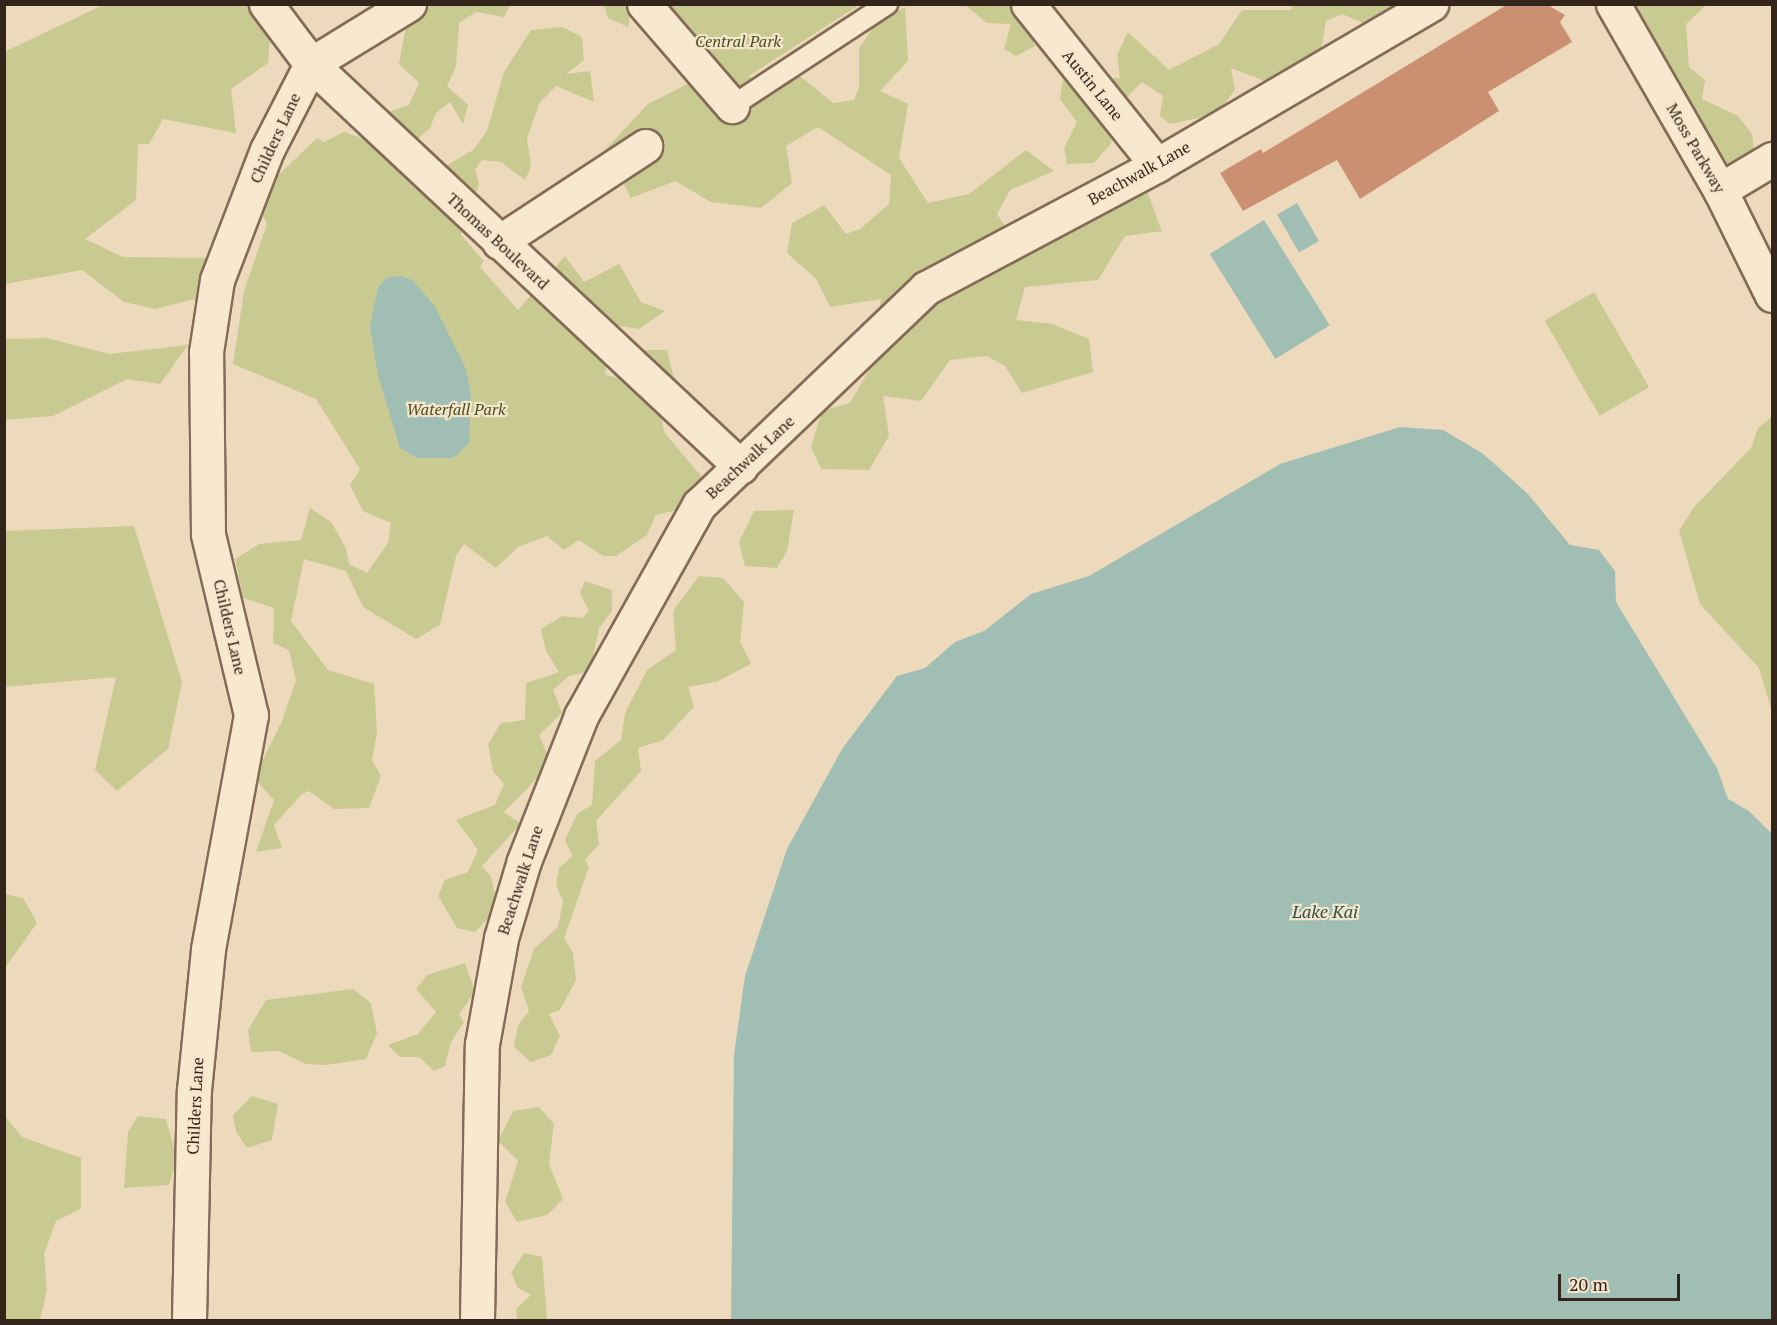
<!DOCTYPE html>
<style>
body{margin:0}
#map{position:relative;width:1777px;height:1325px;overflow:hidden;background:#eddabc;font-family:"PT Serif",serif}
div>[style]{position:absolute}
.green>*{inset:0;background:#c8ca91;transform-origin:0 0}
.water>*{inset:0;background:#a0beb3;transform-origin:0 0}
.building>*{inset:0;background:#cb8f72}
.roads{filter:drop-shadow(2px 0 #846b56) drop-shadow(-2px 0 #846b56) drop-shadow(0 2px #846b56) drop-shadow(0 -2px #846b56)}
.service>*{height:20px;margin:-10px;padding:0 10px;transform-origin:10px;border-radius:10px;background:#f8e8cf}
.minor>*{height:33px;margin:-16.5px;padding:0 16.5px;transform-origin:16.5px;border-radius:16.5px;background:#f8e8cf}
span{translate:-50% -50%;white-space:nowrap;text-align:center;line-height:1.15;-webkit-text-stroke:4.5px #f5e5cb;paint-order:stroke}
.park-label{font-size:16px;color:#485021;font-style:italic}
.street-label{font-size:16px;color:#33251b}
.water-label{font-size:18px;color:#2a534d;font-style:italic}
.frame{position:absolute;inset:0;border:6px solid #33251b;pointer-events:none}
.scale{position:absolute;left:1558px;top:1274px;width:122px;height:27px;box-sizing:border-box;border:3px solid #33251b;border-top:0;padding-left:8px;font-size:18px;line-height:21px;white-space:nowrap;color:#33251b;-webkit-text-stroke:4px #f5e5cb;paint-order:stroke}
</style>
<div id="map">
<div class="green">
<i style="clip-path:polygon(1293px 4px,1408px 5px,1370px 26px,1342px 14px,1326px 21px,1321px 51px,1269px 83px,1231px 68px,1235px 90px,1218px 112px,1203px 117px,1170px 124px,1160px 116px,1163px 96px,1142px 82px,1124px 100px,1113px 125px,1111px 144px,1094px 163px,1067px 164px,1064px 148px,1077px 122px,1060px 99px,1063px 80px,1120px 78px,1117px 55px,1128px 32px,1169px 70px,1219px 44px,1242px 10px,1291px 10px)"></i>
<i style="clip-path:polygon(103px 5px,250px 5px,270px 37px,268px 63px,231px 89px,236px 133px,163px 119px,149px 144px,138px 144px,136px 200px,85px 239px,123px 257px,206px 258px,203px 297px,155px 309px,124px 302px,82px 270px,5px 284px,4px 52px)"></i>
<i style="clip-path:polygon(429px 5px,510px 5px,504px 17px,476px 12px,459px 23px,456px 67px,447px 86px,468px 105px,463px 124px,450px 102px,436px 113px,430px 128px,415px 141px,444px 167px,473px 150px,487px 131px,504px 72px,531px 30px,562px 27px,582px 37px,584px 60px,566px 74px,590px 71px,594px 102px,556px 86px,540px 102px,527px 138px,531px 167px,525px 180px,501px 162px,482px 160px,475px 170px,479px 184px,461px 235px,484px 261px,480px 267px,518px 310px,565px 256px,584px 282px,619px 264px,641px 302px,665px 311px,639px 329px,613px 325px,605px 375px,621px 378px,645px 350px,667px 350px,674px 379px,647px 402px,661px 413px,664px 432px,701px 476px,699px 505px,656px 515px,647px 535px,616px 556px,603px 556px,579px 540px,564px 550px,547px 536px,518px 547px,496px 568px,464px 544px,456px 556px,440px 625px,416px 639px,363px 607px,346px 571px,304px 559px,291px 621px,328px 670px,374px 684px,377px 733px,372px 760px,381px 776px,369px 808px,334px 809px,309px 791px,302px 794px,274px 825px,282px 848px,256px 852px,274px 800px,254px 778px,282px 721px,296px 680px,289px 650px,273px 643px,274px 608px,243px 598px,235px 559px,259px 544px,301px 540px,310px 508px,331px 522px,346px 548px,349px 564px,367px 573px,388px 543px,391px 523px,363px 511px,350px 485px,360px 469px,316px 399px,233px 364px,244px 291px,267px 224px,260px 211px,268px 185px,317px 138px,324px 142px,344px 132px,380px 144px,386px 113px,409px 105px,419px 83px,399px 64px,406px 26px)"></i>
<i style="clip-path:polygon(604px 5px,632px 5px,628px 27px,608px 18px)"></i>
<i style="clip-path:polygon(662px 5px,859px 5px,749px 76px,764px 85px,784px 63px,833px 103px,854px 100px,859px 88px,859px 48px,875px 25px,905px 7px,908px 61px,880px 91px,908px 104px,899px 158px,928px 203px,969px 194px,1026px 150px,1054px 171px,1010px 190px,997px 214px,1026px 256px,1056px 241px,1072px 198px,1146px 189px,1162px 231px,1125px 236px,1098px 280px,1025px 287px,1016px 320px,1052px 324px,1089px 339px,1093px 372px,1022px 393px,1005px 366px,987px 356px,950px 360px,921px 401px,883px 396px,889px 436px,869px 470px,821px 469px,811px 447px,822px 411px,850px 403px,869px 370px,881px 299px,830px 307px,816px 279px,787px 253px,792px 223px,824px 205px,846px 234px,860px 229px,889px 204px,891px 175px,818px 127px,786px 146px,792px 183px,761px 208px,711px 202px,675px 181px,631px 198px,605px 150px,648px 104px,715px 70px)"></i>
<i style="clip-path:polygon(965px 5px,1038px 5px,1026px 21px,1035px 46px,1016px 56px,1004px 49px,1011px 24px,987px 23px)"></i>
<i style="clip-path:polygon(1625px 5px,1706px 5px,1686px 24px,1689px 67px,1705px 80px,1702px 99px,1738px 116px,1752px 134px,1755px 159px,1729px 180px,1688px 154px,1693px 103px,1675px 92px)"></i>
<i style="left:1594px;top:292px;width:110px;height:57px;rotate:60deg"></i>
<i style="clip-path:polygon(47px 338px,109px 354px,188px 345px,160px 384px,127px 379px,53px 416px,5px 420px,5px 339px)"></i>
<i style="clip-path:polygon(1772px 417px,1772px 712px,1759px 668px,1700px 604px,1679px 531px,1694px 507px,1751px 448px,1758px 428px)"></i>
<i style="clip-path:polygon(794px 510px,787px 551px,777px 568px,745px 566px,739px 542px,754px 511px)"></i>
<i style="clip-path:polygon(134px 526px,182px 682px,168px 749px,117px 791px,95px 770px,116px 677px,5px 687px,5px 531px)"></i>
<i style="clip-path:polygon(699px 576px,723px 578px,744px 602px,740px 642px,751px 664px,716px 682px,688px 687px,694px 707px,663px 740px,638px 748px,641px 771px,596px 821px,599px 844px,585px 860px,589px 867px,564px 938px,573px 953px,576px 980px,560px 1010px,549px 1014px,560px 1036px,551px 1055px,531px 1062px,514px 1047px,518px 1025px,529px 1011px,521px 987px,534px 949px,558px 927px,563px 901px,556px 885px,559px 868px,573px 856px,565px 840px,577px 814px,592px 805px,595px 761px,621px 740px,625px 713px,647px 670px,676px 650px,673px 611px)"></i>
<i style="clip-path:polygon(585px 581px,612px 590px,612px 611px,599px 628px,590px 671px,569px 676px,553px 690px,562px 713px,539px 735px,547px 754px,541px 774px,504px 812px,521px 824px,482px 866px,491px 877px,498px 908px,475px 932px,457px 928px,438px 896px,445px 880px,468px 872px,478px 850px,456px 820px,495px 805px,504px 784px,493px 771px,488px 744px,501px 723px,525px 720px,526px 683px,559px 672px,546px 651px,541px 629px,562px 616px,582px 618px,589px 611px,580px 593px)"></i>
<i style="clip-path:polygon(5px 894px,23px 898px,37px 923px,5px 968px)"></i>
<i style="clip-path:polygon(465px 963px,475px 992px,459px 1014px,464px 1022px,451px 1042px,445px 1066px,434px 1071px,419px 1057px,400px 1057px,388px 1045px,418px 1034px,436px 1012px,416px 989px,427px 975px)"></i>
<i style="clip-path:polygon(353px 989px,371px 1003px,377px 1033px,366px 1059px,326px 1065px,306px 1064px,279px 1051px,251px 1052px,248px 1030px,266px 1000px)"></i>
<i style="clip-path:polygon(252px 1096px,278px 1104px,272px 1140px,247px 1148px,236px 1132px,233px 1115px)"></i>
<i style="clip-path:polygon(539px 1107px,554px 1124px,549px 1164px,563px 1199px,547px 1215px,517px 1222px,505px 1202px,518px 1161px,498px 1141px,513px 1111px)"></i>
<i style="clip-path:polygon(4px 1115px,22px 1137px,81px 1158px,81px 1209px,56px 1221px,44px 1254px,47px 1290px,40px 1320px,5px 1320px)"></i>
<i style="clip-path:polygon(138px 1116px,166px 1119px,177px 1159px,169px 1185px,124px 1188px,128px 1132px)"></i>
<i style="clip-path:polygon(524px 1253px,542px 1257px,547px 1320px,517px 1320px,516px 1309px,531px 1295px,518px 1288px,511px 1273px)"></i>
</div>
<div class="water">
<i style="left:1297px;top:203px;width:44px;height:23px;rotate:60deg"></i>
<i style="left:1264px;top:220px;width:124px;height:64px;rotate:58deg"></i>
<i style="clip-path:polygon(401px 276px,412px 280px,434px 305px,466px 369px,471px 395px,469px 443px,453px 458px,417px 458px,400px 448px,378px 375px,370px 326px,378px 288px,386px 278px)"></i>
<i style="clip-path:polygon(1400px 427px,1443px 430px,1482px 453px,1527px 493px,1570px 545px,1599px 550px,1615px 571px,1616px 602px,1717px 768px,1728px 799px,1749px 811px,1772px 834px,1772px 1320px,731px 1320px,734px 1055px,745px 976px,787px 849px,842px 749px,897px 676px,925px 668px,955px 642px,984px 631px,1031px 594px,1089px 576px,1280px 464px)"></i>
</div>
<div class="building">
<i style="clip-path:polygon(1508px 4px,1546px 4px,1565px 15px,1560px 22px,1572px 42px,1488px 92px,1499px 111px,1360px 199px,1337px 160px,1243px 211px,1220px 173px,1261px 149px,1263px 153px)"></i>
</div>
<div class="roads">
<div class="service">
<i style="left:732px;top:106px;width:186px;rotate:-33.3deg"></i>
</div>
<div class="minor">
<i style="left:266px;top:4px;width:75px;rotate:53.1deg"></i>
<i style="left:311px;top:64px;width:589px;rotate:43.14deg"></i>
<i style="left:644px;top:4px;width:135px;rotate:49.2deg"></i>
<i style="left:1028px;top:4px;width:206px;rotate:51.3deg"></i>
<i style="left:1613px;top:4px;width:215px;rotate:60.1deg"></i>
<i style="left:1720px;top:190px;width:117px;rotate:63.7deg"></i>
<i style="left:1720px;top:190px;width:61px;rotate:-30.8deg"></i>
<i style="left:499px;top:242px;width:175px;rotate:-33.3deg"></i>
<i style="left:189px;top:1320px;width:230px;rotate:-88.8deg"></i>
<i style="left:194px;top:1090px;width:142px;rotate:-84.3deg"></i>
<i style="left:208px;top:949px;width:238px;rotate:-79.6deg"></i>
<i style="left:251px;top:715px;width:186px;rotate:-103.4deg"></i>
<i style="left:208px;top:534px;width:182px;rotate:-90.6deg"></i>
<i style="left:206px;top:352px;width:73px;rotate:-81.3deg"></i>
<i style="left:217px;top:280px;width:139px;rotate:-69deg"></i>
<i style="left:267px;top:150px;width:97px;rotate:-62.9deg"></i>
<i style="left:311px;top:64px;width:115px;rotate:-31.5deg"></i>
<i style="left:477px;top:1320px;width:276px;rotate:-89deg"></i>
<i style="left:482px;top:1044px;width:108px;rotate:-79.8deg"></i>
<i style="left:501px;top:938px;width:80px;rotate:-73.4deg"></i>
<i style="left:524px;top:861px;width:156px;rotate:-68.5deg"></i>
<i style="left:581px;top:716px;width:242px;rotate:-60.8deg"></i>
<i style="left:699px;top:505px;width:314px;rotate:-43.7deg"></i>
<i style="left:926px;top:288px;width:262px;rotate:-28deg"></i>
<i style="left:1157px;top:165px;width:318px;rotate:-30.4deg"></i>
</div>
</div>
<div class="park-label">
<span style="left:738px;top:41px">Central Park</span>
<span style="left:456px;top:409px">Waterfall Park</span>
</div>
<div class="street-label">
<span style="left:1093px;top:85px;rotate:51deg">Austin Lane</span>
<span style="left:275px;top:138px;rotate:-65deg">Childers Lane</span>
<span style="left:1696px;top:148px;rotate:60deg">Moss Parkway</span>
<span style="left:1139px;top:173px;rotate:-29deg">Beachwalk Lane</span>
<span style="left:498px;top:241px;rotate:43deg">Thomas Boulevard</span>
<span style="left:750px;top:457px;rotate:-43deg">Beachwalk Lane</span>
<span style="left:230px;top:627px;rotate:77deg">Childers Lane</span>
<span style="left:520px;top:880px;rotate:-72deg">Beachwalk Lane</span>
<span style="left:195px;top:1106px;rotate:-87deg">Childers Lane</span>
</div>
<div class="water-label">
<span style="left:1325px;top:911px">Lake Kai</span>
</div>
<div class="frame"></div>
<div class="scale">20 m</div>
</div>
